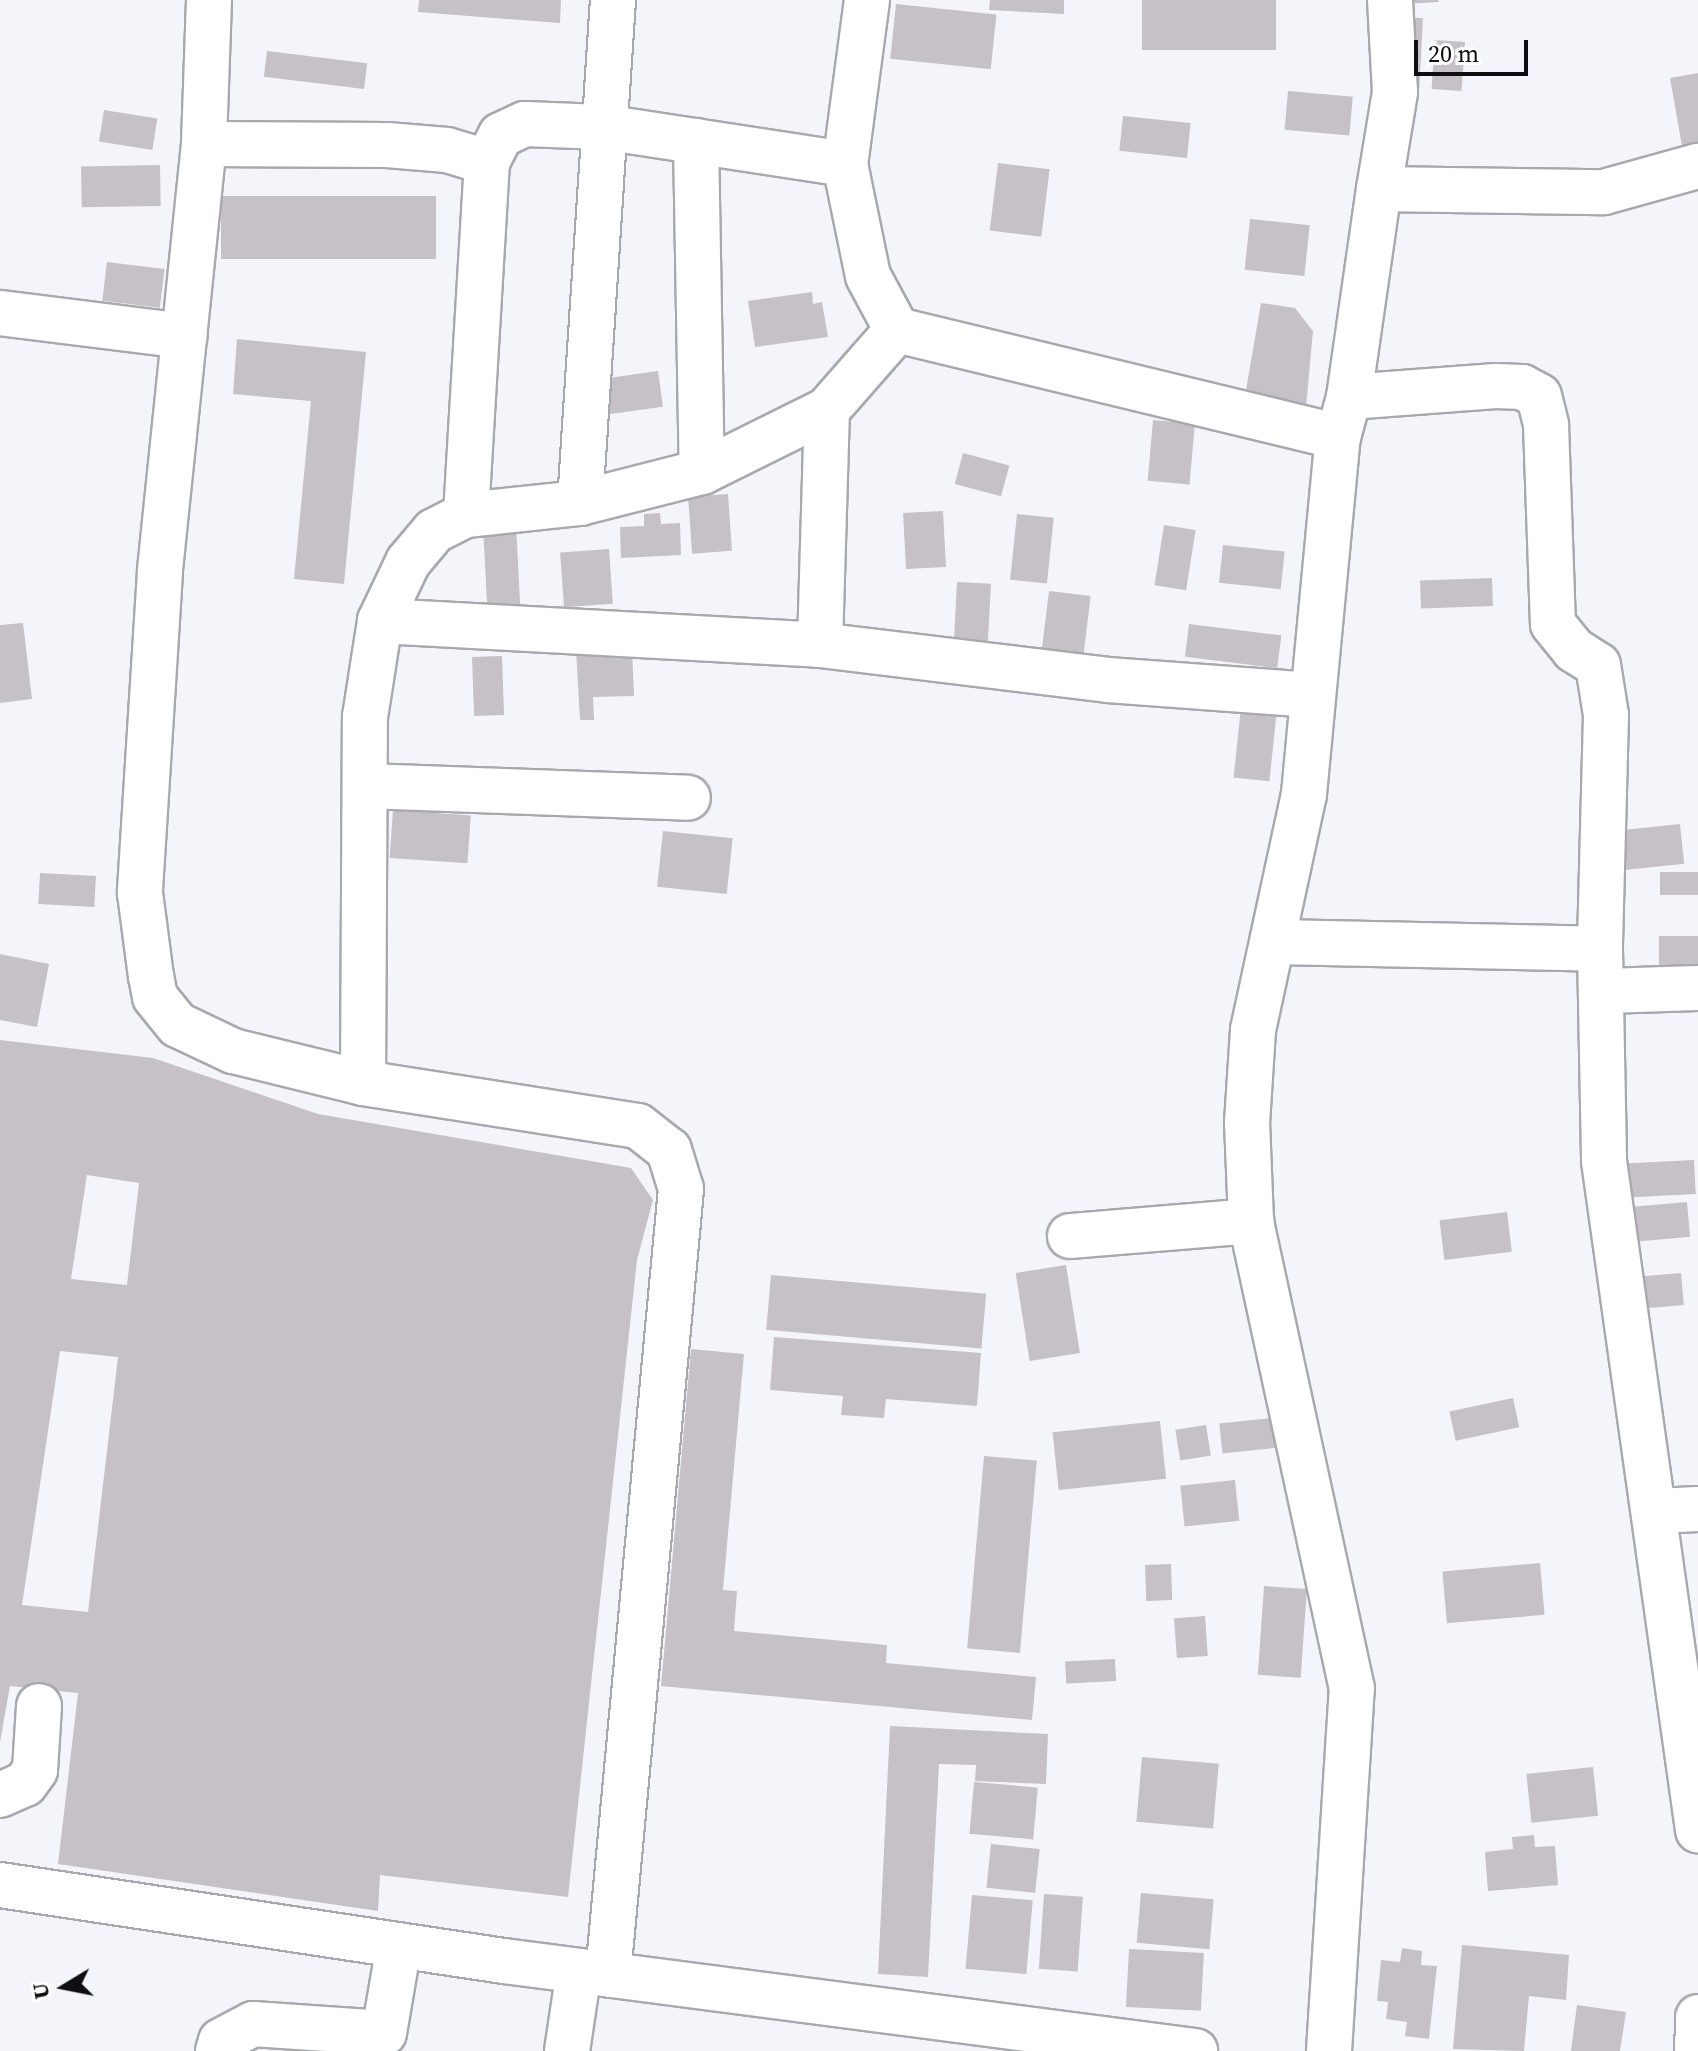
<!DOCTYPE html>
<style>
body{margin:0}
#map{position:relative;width:1698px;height:2051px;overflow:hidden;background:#f4f5fb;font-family:"Source Serif 4",serif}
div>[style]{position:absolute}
.building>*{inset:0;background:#c5c1c6;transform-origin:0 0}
.roads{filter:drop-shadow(2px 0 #a8a9ae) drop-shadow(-2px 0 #a8a9ae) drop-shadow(0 2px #a8a9ae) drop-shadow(0 -2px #a8a9ae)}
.minor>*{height:44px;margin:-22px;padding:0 22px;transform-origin:22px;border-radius:22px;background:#fff}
span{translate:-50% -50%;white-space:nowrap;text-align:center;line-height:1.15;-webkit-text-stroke:8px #fff;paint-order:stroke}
.north{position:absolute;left:24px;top:1947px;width:80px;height:80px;-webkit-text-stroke:6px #fff;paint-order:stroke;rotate:260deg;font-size:22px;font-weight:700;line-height:32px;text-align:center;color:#0f0f11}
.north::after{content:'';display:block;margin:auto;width:28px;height:36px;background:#0f0f11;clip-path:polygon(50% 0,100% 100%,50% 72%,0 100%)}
.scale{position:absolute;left:1414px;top:40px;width:114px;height:36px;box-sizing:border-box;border:4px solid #0f0f11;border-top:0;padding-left:10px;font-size:24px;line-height:28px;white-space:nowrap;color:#0f0f11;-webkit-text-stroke:6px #fff;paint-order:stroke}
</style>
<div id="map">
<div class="building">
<i style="clip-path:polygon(419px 0,561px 0,560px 23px,418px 12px)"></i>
<i style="clip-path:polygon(990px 0,1064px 0,1064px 14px,989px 10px)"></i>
<i style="left:1142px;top:0;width:134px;height:50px"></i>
<i style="clip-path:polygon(1402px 0,1438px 0,1439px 2px,1402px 4px)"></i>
<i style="left:896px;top:4px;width:101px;height:55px;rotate:6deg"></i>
<i style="left:1402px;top:17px;width:21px;height:71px;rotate:3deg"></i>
<i style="left:1435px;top:40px;width:30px;height:49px;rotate:4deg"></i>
<i style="left:267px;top:51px;width:101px;height:26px;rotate:7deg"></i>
<i style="clip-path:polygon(1698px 73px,1698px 143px,1682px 146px,1670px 78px)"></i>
<i style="left:1288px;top:91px;width:65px;height:39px;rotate:5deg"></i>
<i style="left:104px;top:110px;width:54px;height:32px;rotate:9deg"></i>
<i style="left:1123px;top:116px;width:68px;height:35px;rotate:6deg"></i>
<i style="left:998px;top:163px;width:52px;height:68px;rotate:7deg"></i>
<i style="left:160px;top:165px;width:41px;height:79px;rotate:89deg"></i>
<i style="left:221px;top:196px;width:215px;height:63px"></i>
<i style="left:1250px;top:219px;width:60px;height:51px;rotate:6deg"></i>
<i style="left:107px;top:262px;width:58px;height:39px;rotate:7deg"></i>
<i style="clip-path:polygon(812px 292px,813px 304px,822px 302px,828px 337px,755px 347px,748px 301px)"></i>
<i style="clip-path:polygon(1261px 303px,1295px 308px,1313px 331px,1306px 407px,1245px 396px)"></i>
<i style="clip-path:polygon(237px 339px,366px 352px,344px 584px,294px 579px,311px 401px,233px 394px)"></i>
<i style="left:658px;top:371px;width:36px;height:75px;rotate:82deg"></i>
<i style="left:1153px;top:420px;width:42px;height:61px;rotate:5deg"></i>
<i style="left:963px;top:453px;width:48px;height:32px;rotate:15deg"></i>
<i style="left:728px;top:494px;width:57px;height:40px;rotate:86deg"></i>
<i style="left:943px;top:511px;width:56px;height:40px;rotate:87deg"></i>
<i style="clip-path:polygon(660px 513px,661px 524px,680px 523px,681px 555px,621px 558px,620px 527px,644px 526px,644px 514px)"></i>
<i style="left:1017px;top:514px;width:37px;height:66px;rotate:6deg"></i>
<i style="left:516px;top:525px;width:82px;height:33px;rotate:87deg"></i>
<i style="left:1164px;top:525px;width:32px;height:61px;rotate:9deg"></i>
<i style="left:1223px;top:545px;width:62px;height:38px;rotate:6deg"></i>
<i style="left:609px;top:549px;width:55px;height:49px;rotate:86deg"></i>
<i style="left:1492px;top:578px;width:28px;height:72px;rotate:88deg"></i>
<i style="left:957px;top:582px;width:34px;height:76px;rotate:3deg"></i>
<i style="left:1049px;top:591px;width:42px;height:65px;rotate:7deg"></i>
<i style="clip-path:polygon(23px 623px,32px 699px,0 703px,0 625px)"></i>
<i style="left:1189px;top:624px;width:93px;height:33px;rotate:7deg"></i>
<i style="clip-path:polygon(632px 648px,634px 696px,593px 697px,594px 720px,580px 720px,576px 650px)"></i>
<i style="left:502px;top:656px;width:59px;height:30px;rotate:88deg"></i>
<i style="left:1241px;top:707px;width:36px;height:71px;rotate:6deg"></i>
<i style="left:393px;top:810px;width:78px;height:48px;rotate:4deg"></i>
<i style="left:1680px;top:824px;width:40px;height:60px;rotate:84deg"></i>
<i style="left:663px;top:831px;width:70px;height:56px;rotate:6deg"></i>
<i style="left:1698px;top:872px;width:23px;height:38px;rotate:90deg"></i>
<i style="left:40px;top:873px;width:56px;height:31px;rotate:3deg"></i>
<i style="left:1698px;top:936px;width:43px;height:39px;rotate:90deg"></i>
<i style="clip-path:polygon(0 954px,49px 964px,37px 1027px,0 1020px)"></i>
<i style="clip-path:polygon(evenodd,0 1040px,153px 1058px,318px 1114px,631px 1168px,653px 1200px,637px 1260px,568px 1897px,380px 1875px,378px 1911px,58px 1864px,78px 1693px,10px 1686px,0 1742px,0 1040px,87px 1175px,139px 1183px,127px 1285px,71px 1279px,87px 1175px,0 1040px,60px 1351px,118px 1357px,88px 1612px,22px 1605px,60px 1351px)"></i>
<i style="left:1694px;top:1160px;width:34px;height:74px;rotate:87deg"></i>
<i style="left:1687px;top:1202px;width:35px;height:69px;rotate:85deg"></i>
<i style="left:1507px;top:1212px;width:40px;height:68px;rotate:83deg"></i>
<i style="left:1066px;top:1265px;width:89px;height:51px;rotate:81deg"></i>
<i style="left:1681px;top:1273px;width:32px;height:50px;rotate:85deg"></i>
<i style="left:771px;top:1275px;width:216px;height:55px;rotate:5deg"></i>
<i style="clip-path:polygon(774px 1337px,981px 1353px,977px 1406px,886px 1399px,884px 1418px,841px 1415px,843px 1396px,770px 1390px)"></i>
<i style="clip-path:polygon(691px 1349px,744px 1354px,723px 1590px,737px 1591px,734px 1631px,887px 1645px,886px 1663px,1036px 1677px,1032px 1720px,661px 1686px)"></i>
<i style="left:1513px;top:1398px;width:30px;height:65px;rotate:78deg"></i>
<i style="left:1272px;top:1418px;width:30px;height:53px;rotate:84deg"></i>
<i style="left:1160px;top:1421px;width:58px;height:108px;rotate:84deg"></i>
<i style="left:1206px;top:1425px;width:31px;height:31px;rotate:81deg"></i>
<i style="left:984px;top:1456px;width:53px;height:193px;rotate:5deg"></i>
<i style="left:1235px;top:1480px;width:41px;height:55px;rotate:84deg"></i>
<i style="left:1540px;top:1563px;width:52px;height:98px;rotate:85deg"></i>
<i style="left:1171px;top:1564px;width:36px;height:26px;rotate:88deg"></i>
<i style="left:1264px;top:1586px;width:43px;height:89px;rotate:4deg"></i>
<i style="left:1205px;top:1616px;width:40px;height:31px;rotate:86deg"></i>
<i style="left:1115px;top:1659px;width:22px;height:50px;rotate:87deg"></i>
<i style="clip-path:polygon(890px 1726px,1048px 1734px,1046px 1784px,975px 1781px,976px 1765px,939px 1764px,928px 1977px,878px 1974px)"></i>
<i style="left:1142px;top:1757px;width:77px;height:65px;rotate:5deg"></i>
<i style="left:1593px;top:1767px;width:49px;height:67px;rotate:84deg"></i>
<i style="left:974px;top:1782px;width:64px;height:52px;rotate:5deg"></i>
<i style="clip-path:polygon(1534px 1835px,1535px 1847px,1555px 1846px,1558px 1885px,1488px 1891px,1485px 1852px,1513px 1849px,1512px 1837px)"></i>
<i style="left:991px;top:1844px;width:49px;height:44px;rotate:6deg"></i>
<i style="left:1141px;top:1893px;width:73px;height:50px;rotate:5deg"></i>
<i style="left:1044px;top:1894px;width:39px;height:75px;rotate:4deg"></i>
<i style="left:972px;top:1895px;width:61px;height:74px;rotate:5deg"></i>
<i style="clip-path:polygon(1462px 1945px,1569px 1955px,1566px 2000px,1529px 1996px,1524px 2051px,1453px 2049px)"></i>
<i style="clip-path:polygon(1402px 1948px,1422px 1951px,1421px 1965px,1437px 1966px,1429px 2039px,1405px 2036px,1407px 2022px,1386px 2019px,1388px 2002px,1377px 2001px,1381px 1960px,1400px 1962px)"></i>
<i style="left:1129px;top:1949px;width:75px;height:58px;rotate:3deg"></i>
<i style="clip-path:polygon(1577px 2005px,1626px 2012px,1620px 2051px,1571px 2051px)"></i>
</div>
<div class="roads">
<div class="minor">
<i style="left:209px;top:0;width:144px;rotate:92deg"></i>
<i style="left:204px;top:144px;width:430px;rotate:95.9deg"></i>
<i style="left:160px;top:572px;width:322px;rotate:93.6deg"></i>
<i style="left:140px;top:893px;width:84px;rotate:82.5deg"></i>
<i style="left:151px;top:976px;width:21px;rotate:79deg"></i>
<i style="left:155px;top:997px;width:36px;rotate:51deg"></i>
<i style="left:178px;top:1025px;width:61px;rotate:25.3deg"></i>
<i style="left:233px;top:1051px;width:134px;rotate:13.8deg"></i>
<i style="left:363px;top:1083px;width:278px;rotate:8.9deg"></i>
<i style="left:638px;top:1126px;width:39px;rotate:38deg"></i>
<i style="left:669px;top:1150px;width:41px;rotate:72.9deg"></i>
<i style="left:681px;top:1189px;width:789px;rotate:95.31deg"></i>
<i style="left:867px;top:0;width:165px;rotate:97.6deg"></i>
<i style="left:845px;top:164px;width:114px;rotate:78.4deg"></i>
<i style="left:868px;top:276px;width:61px;rotate:61.8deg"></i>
<i style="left:897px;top:330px;width:454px;rotate:13.6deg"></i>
<i style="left:1338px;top:437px;width:41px;rotate:-74.6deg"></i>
<i style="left:1349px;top:397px;width:210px;rotate:-81.8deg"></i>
<i style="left:1379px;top:189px;width:225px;rotate:0.8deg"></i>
<i style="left:1604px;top:192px;width:98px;rotate:-15.5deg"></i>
<i style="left:696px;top:141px;width:331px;rotate:89deg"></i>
<i style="left:204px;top:144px;width:183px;rotate:0.3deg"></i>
<i style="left:387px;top:145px;width:60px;rotate:4.8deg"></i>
<i style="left:447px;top:150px;width:42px;rotate:16.7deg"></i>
<i style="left:1379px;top:189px;width:98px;rotate:-80.6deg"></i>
<i style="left:1395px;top:92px;width:92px;rotate:-93.1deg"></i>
<i style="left:0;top:313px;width:186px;rotate:7.1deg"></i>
<i style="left:1349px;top:397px;width:147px;rotate:-4.3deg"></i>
<i style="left:1496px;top:386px;width:26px;rotate:2deg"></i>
<i style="left:1522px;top:387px;width:19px;rotate:28deg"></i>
<i style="left:1539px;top:396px;width:30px;rotate:76deg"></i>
<i style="left:1546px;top:425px;width:199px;rotate:88deg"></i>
<i style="left:1553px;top:624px;width:33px;rotate:51deg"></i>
<i style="left:1574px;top:650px;width:28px;rotate:32deg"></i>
<i style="left:1598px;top:665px;width:51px;rotate:80.9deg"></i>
<i style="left:1606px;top:715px;width:234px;rotate:91.5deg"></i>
<i style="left:1600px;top:949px;width:212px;rotate:88.9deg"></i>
<i style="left:1604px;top:1161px;width:676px;rotate:82deg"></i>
<i style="left:580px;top:503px;width:504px;rotate:-86.25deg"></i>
<i style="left:466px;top:515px;width:354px;rotate:-86.6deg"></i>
<i style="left:487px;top:162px;width:30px;rotate:-63deg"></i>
<i style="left:501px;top:135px;width:26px;rotate:-25deg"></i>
<i style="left:525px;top:124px;width:78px;rotate:2.2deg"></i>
<i style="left:603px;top:127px;width:245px;rotate:8.7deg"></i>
<i style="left:380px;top:621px;width:441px;rotate:3.1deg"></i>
<i style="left:820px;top:645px;width:290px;rotate:6.9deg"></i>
<i style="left:1108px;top:680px;width:205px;rotate:4.2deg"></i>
<i style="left:820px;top:645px;width:235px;rotate:-88.3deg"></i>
<i style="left:367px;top:786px;width:321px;rotate:2.1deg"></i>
<i style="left:1275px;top:942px;width:325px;rotate:1.2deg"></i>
<i style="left:1604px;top:991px;width:94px;rotate:-1.8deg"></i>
<i style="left:363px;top:1083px;width:366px;rotate:-89.7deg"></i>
<i style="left:365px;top:717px;width:97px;rotate:-81.1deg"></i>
<i style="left:380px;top:621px;width:65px;rotate:-64.6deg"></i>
<i style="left:408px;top:562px;width:40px;rotate:-50deg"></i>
<i style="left:434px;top:531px;width:36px;rotate:-27deg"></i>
<i style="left:466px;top:515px;width:115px;rotate:-6deg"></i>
<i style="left:580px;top:503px;width:126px;rotate:-14.3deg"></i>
<i style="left:702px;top:472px;width:140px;rotate:-26.4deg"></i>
<i style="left:827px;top:410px;width:106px;rotate:-48.8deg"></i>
<i style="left:1070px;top:1236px;width:182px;rotate:-4.7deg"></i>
<i style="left:1655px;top:1511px;width:43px;rotate:-2.7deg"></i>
<i style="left:0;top:1795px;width:27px;rotate:-24deg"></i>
<i style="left:25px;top:1784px;width:17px;rotate:-54deg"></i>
<i style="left:35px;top:1770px;width:64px;rotate:-86.4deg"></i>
<i style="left:0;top:1885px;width:510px;rotate:8.58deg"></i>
<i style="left:504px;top:1961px;width:697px;rotate:7.42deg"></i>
<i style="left:218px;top:2051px;width:10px;rotate:-73deg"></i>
<i style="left:221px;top:2041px;width:36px;rotate:-28deg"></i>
<i style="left:253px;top:2024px;width:131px;rotate:3.9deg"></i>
<i style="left:384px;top:2033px;width:89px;rotate:-80.3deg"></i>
<i style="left:567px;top:2051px;width:81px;rotate:-81.5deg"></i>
<i style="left:1329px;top:2051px;width:363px;rotate:-86.4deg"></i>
<i style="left:1352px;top:1689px;width:479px;rotate:-102.2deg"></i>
<i style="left:1251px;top:1221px;width:98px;rotate:-92.3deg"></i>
<i style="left:1247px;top:1123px;width:93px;rotate:-86.3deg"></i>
<i style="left:1253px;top:1030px;width:241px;rotate:-77.8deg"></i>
<i style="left:1304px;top:794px;width:359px;rotate:-84.6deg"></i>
<i style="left:1697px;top:2051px;width:34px;rotate:-88deg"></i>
</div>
</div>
<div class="north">U</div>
<div class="scale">20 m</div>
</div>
